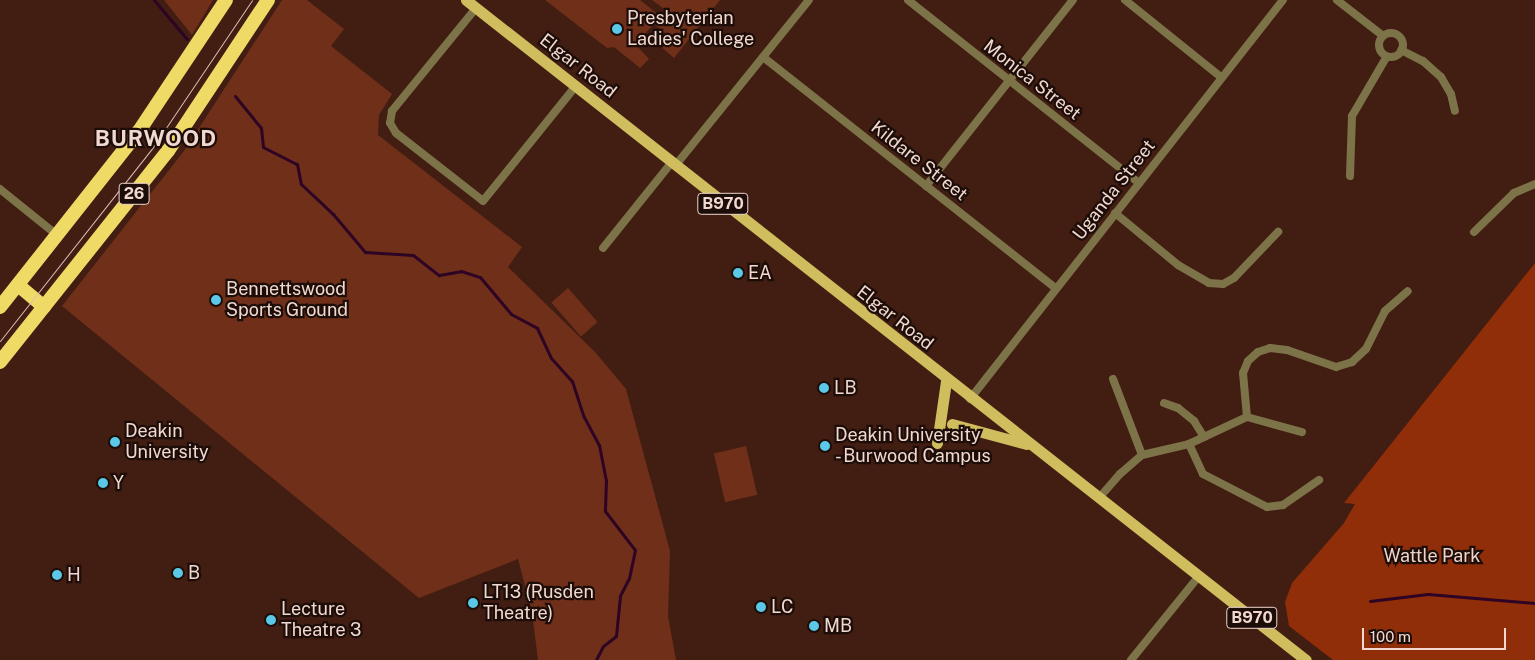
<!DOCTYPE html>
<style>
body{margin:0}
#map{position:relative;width:1535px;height:660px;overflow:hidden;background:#421d12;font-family:"Public Sans",sans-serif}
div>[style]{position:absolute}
.green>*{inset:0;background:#702f19;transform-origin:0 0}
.forest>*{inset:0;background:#8f2e08}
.stream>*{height:3px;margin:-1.5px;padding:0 1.5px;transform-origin:1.5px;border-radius:1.5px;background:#2e0425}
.street>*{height:8px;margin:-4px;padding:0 4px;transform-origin:4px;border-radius:4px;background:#7c7348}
.street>.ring{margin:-4px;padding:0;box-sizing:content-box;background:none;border:8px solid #7c7348;border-radius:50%}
.primary>*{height:11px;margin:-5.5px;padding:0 5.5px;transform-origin:5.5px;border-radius:5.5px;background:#cfbd5e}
.highway>*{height:14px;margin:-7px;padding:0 7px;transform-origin:7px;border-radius:7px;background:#f0da66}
.tram>*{height:1px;margin:-0.5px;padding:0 0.5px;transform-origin:0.5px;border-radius:0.5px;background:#dbc0b8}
.dots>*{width:14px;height:14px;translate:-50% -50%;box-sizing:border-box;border:2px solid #1d0d08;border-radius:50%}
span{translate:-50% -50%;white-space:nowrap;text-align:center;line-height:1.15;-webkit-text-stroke:4.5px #1d0d08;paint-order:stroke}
.shield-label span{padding:1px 4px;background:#1d0d08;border:1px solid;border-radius:4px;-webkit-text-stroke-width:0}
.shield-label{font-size:16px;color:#f1d8d0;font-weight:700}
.poi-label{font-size:18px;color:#f1d8d0}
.left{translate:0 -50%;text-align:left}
.street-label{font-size:18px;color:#f1d8d0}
.park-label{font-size:18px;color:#efd3ca}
.district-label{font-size:22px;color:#f1d8d0;font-weight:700;letter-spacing:1px}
.scale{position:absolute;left:1362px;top:628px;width:144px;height:22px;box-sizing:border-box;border:2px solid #f1d8d0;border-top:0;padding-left:6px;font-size:15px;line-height:18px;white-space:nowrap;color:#f1d8d0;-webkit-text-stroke:4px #1d0d08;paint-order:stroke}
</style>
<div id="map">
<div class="green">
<i style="clip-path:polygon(164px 0,213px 0,192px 35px)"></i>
<i style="clip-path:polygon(282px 0,307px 0,344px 29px,331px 46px,392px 94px,379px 115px,378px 135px,522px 247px,508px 267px,595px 352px,626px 389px,670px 551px,668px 616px,676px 660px,538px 660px,532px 612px,518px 559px,419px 598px,62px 306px,184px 151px)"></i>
<i style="clip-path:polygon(545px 0,640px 0,670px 24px,674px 16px,652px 0,720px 0,674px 58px,661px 47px,669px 36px,654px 24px,635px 44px,649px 59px,640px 68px,614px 47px,607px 48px)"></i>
<i style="left:568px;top:288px;width:45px;height:22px;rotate:49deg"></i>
<i style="left:746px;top:446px;width:50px;height:33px;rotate:77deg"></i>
</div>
<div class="forest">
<i style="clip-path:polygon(1535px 263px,1535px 660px,1333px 660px,1289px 626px,1285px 602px,1292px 583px,1344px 523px,1355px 504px,1344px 503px)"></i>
</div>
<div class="stream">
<i style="left:154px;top:0;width:51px;rotate:49.8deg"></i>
<i style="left:235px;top:96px;width:41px;rotate:50.9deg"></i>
<i style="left:261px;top:128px;width:19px;rotate:84deg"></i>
<i style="left:263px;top:147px;width:38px;rotate:27deg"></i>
<i style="left:297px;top:164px;width:20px;rotate:79deg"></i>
<i style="left:301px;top:184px;width:44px;rotate:43.2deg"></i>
<i style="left:333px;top:214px;width:50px;rotate:49.9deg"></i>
<i style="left:365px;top:252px;width:48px;rotate:3.6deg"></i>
<i style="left:413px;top:255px;width:33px;rotate:38deg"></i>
<i style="left:439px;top:275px;width:22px;rotate:-10deg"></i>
<i style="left:461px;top:271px;width:20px;rotate:18deg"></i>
<i style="left:480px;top:277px;width:48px;rotate:50deg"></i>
<i style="left:511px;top:314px;width:30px;rotate:28deg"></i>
<i style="left:537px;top:328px;width:33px;rotate:65deg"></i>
<i style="left:551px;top:358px;width:31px;rotate:48deg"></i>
<i style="left:572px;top:381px;width:38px;rotate:72deg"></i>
<i style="left:584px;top:417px;width:32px;rotate:62deg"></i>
<i style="left:599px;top:445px;width:36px;rotate:79deg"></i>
<i style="left:606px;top:480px;width:31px;rotate:92deg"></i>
<i style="left:605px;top:511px;width:49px;rotate:52.4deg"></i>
<i style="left:635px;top:550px;width:29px;rotate:102deg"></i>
<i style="left:629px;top:578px;width:20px;rotate:117deg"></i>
<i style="left:620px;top:596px;width:40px;rotate:95.7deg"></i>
<i style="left:616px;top:636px;width:16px;rotate:142deg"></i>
<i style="left:603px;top:646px;width:16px;rotate:117deg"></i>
<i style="left:1370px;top:601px;width:58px;rotate:-6.9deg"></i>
<i style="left:1428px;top:594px;width:107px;rotate:4.8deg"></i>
</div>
<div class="street">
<i style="left:908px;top:0;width:295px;rotate:38.4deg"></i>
<i style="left:1125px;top:0;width:124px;rotate:38.8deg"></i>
<i style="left:1337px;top:0;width:58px;rotate:38deg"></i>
<i style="left:476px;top:8px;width:133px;rotate:129.2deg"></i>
<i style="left:392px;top:111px;width:12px;rotate:99deg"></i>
<i style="left:390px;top:123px;width:12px;rotate:59deg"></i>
<i style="left:396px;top:133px;width:110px;rotate:38deg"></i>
<i style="left:483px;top:201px;width:146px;rotate:-51.1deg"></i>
<i class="ring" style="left:1379px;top:33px;width:16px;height:16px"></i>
<i style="left:1401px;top:50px;width:25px;rotate:27deg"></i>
<i style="left:1423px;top:61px;width:24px;rotate:42deg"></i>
<i style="left:1441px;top:77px;width:20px;rotate:60deg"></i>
<i style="left:1451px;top:94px;width:17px;rotate:77deg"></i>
<i style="left:763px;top:57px;width:372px;rotate:38.3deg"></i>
<i style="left:675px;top:166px;width:213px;rotate:-51.1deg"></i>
<i style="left:1350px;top:176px;width:60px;rotate:-88.1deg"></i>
<i style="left:1352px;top:116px;width:69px;rotate:-59.7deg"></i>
<i style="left:926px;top:186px;width:237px;rotate:-51.7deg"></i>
<i style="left:0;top:189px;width:73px;rotate:38.9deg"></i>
<i style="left:1115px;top:213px;width:82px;rotate:39.5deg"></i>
<i style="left:1178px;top:265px;width:36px;rotate:30deg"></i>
<i style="left:1209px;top:283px;width:14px;rotate:4deg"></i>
<i style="left:1223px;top:284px;width:13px;rotate:-29deg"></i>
<i style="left:1234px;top:278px;width:64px;rotate:-46.3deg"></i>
<i style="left:1474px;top:232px;width:56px;rotate:-44.3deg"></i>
<i style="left:1514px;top:193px;width:23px;rotate:-23deg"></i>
<i style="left:603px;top:248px;width:109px;rotate:-51.3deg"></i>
<i style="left:1113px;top:379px;width:81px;rotate:69.1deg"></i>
<i style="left:970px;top:399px;width:507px;rotate:-51.89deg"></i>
<i style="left:1164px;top:403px;width:15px;rotate:20deg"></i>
<i style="left:1178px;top:408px;width:21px;rotate:39deg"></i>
<i style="left:1194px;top:421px;width:19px;rotate:58deg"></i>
<i style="left:1247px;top:417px;width:57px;rotate:15.3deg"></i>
<i style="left:1189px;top:444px;width:33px;rotate:65deg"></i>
<i style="left:1203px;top:474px;width:72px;rotate:27.3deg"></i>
<i style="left:1267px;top:507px;width:16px;rotate:-7deg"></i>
<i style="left:1283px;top:505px;width:44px;rotate:-34.8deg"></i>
<i style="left:1099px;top:498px;width:32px;rotate:-49deg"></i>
<i style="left:1120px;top:474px;width:29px;rotate:-41deg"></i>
<i style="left:1142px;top:455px;width:48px;rotate:-13.2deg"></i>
<i style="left:1189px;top:444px;width:64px;rotate:-25deg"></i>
<i style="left:1247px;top:417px;width:44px;rotate:-95.2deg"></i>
<i style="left:1243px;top:373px;width:13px;rotate:-67deg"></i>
<i style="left:1248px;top:361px;width:13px;rotate:-42deg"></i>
<i style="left:1258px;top:352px;width:13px;rotate:-18deg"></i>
<i style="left:1270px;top:348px;width:17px;rotate:7deg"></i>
<i style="left:1287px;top:350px;width:52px;rotate:19.1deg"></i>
<i style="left:1336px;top:367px;width:17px;rotate:-17deg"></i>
<i style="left:1352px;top:362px;width:19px;rotate:-43deg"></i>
<i style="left:1366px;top:349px;width:42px;rotate:-63.4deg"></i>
<i style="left:1385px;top:311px;width:30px;rotate:-41deg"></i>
<i style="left:1131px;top:660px;width:108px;rotate:-51deg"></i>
</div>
<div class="primary">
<i style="left:466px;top:0;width:1068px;rotate:38.16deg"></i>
<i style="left:952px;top:424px;width:77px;rotate:15.1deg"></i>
<i style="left:937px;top:443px;width:63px;rotate:-81.7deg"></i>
</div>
<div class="highway">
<i style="left:18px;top:285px;width:34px;rotate:40deg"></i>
<i style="left:0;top:307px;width:224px;rotate:-51.7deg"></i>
<i style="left:139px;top:131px;width:157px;rotate:-56.4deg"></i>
<i style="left:0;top:362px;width:270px;rotate:-51.5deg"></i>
<i style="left:168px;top:151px;width:181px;rotate:-56.5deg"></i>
</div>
<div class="tram">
<i style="left:0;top:341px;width:247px;rotate:-51.7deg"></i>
<i style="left:153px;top:147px;width:177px;rotate:-56deg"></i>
</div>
<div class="dots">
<i style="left:617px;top:29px;background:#5ac8e6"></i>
<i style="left:738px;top:273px;background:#5ac8e6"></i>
<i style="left:216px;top:300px;background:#5ac8e6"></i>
<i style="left:824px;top:388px;background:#5ac8e6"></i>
<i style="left:115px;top:442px;background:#5ac8e6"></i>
<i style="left:825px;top:446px;background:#5ac8e6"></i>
<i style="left:103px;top:483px;background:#5ac8e6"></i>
<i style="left:178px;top:573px;background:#5ac8e6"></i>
<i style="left:57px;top:575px;background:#5ac8e6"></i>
<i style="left:473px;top:603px;background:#5ac8e6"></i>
<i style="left:761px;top:607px;background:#5ac8e6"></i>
<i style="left:271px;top:620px;background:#5ac8e6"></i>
<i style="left:814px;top:626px;background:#5ac8e6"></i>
</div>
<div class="shield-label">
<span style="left:134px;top:194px">26</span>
<span style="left:723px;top:204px">B970</span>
<span style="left:1252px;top:618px">B970</span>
</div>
<div class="poi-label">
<span class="left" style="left:627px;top:29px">Presbyterian<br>Ladies' College</span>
<span class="left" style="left:748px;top:273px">EA</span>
<span class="left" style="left:226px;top:300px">Bennettswood<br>Sports Ground</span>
<span class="left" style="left:834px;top:388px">LB</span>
<span class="left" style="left:125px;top:442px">Deakin<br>University</span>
<span class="left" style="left:835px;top:446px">Deakin University<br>- Burwood Campus</span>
<span class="left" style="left:113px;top:483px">Y</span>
<span class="left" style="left:188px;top:573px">B</span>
<span class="left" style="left:67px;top:575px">H</span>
<span class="left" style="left:483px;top:603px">LT13 (Rusden<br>Theatre)</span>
<span class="left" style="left:771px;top:607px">LC</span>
<span class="left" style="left:281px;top:620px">Lecture<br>Theatre 3</span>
<span class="left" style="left:824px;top:626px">MB</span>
</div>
<div class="street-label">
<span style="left:578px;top:66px;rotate:38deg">Elgar Road</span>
<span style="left:1032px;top:80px;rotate:38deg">Monica Street</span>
<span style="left:919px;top:161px;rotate:38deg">Kildare Street</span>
<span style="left:1114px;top:190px;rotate:-52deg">Uganda Street</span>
<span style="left:895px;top:318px;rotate:38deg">Elgar Road</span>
</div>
<div class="park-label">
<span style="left:1432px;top:556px">Wattle Park</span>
</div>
<div class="district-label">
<span style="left:156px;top:139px">BURWOOD</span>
</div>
<div class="scale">100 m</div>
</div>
